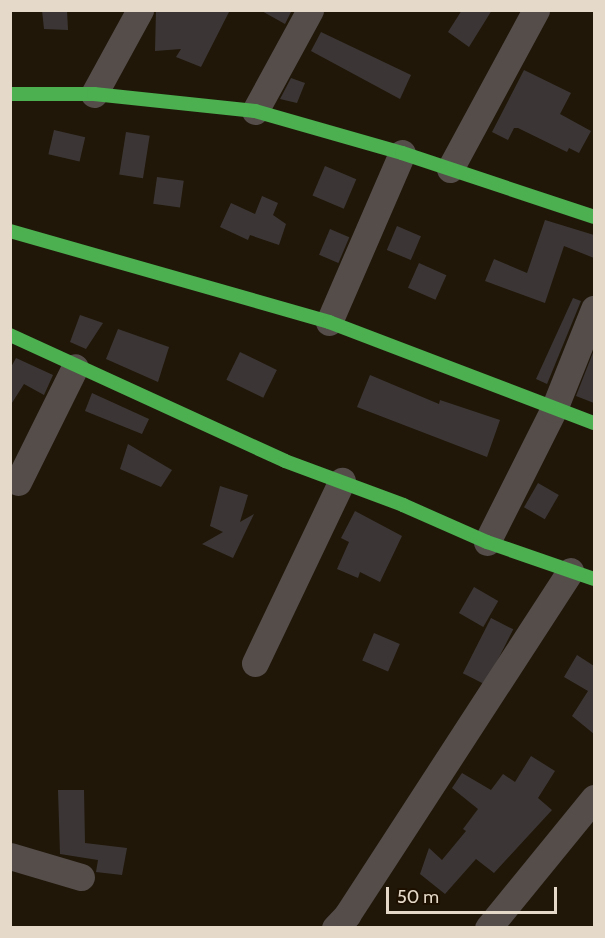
<!DOCTYPE html>
<style>
body{margin:0}
#map{position:relative;width:605px;height:938px;overflow:hidden;background:#201709;font-family:Cabin,sans-serif}
div>[style]{position:absolute}
.building>*{inset:0;background:#3b3635;transform-origin:0 0}
.street>*{height:27px;margin:-13.5px;padding:0 13.5px;transform-origin:13.5px;border-radius:13.5px;background:#544d4a}
.fast>*{height:14px;margin:-7px;padding:0 7px;transform-origin:7px;border-radius:7px;background:#4caf50}
span{translate:-50% -50%;white-space:nowrap;text-align:center;line-height:1.15;-webkit-text-stroke:4.5px #1d1000;paint-order:stroke}
.frame{position:absolute;inset:0;border:12px solid #e5daca;pointer-events:none}
.scale{position:absolute;left:386px;top:887px;width:171px;height:27px;box-sizing:border-box;border:3px solid #e5daca;border-top:0;padding-left:8px;font-size:18px;line-height:21px;white-space:nowrap;color:#e5daca;-webkit-text-stroke:4px #1d1000;paint-order:stroke}
</style>
<div id="map">
<div class="building">
<i style="clip-path:polygon(42px 10px,67px 10px,68px 30px,44px 29px)"></i>
<i style="clip-path:polygon(156px 10px,230px 10px,201px 67px,176px 57px,181px 49px,155px 51px)"></i>
<i style="clip-path:polygon(260px 10px,292px 10px,285px 24px)"></i>
<i style="clip-path:polygon(462px 10px,492px 10px,469px 47px,448px 32px)"></i>
<i style="clip-path:polygon(321px 32px,411px 75px,400px 99px,311px 51px)"></i>
<i style="clip-path:polygon(524px 70px,571px 93px,560px 114px,591px 131px,579px 153px,569px 148px,567px 152px,518px 128px,514px 128px,508px 140px,492px 132px)"></i>
<i style="clip-path:polygon(291px 78px,305px 83px,297px 103px,280px 99px)"></i>
<i style="left:54px;top:130px;width:32px;height:25px;rotate:13deg"></i>
<i style="left:126px;top:132px;width:24px;height:43px;rotate:9deg"></i>
<i style="left:325px;top:166px;width:34px;height:32px;rotate:23deg"></i>
<i style="left:157px;top:177px;width:27px;height:27px;rotate:8deg"></i>
<i style="clip-path:polygon(262px 196px,278px 203px,273px 215px,286px 224px,279px 245px,250px 235px,248px 240px,220px 227px,231px 203px,255px 214px)"></i>
<i style="clip-path:polygon(545px 220px,594px 235px,594px 258px,564px 246px,545px 303px,485px 281px,494px 259px,527px 273px)"></i>
<i style="left:397px;top:226px;width:26px;height:26px;rotate:23deg"></i>
<i style="left:330px;top:229px;width:21px;height:28px;rotate:23deg"></i>
<i style="left:419px;top:263px;width:30px;height:27px;rotate:24deg"></i>
<i style="clip-path:polygon(573px 298px,581px 301px,547px 384px,536px 379px)"></i>
<i style="clip-path:polygon(80px 315px,103px 323px,86px 349px,70px 342px)"></i>
<i style="clip-path:polygon(118px 329px,169px 347px,158px 382px,106px 359px)"></i>
<i style="clip-path:polygon(594px 350px,594px 403px,576px 396px)"></i>
<i style="left:240px;top:352px;width:41px;height:31px;rotate:26deg"></i>
<i style="clip-path:polygon(16px 358px,53px 375px,44px 395px,24px 384px,10px 406px,10px 369px)"></i>
<i style="clip-path:polygon(370px 375px,439px 404px,440px 400px,500px 420px,487px 457px,357px 407px)"></i>
<i style="clip-path:polygon(92px 393px,149px 419px,142px 434px,85px 411px)"></i>
<i style="clip-path:polygon(128px 444px,172px 470px,161px 487px,120px 469px)"></i>
<i style="left:538px;top:483px;width:24px;height:28px;rotate:30deg"></i>
<i style="clip-path:polygon(220px 486px,248px 495px,240px 522px,254px 514px,233px 558px,202px 544px,223px 532px,210px 526px)"></i>
<i style="clip-path:polygon(355px 511px,402px 536px,380px 582px,360px 572px,358px 578px,337px 569px,349px 542px,341px 538px)"></i>
<i style="left:474px;top:587px;width:28px;height:30px;rotate:30deg"></i>
<i style="left:491px;top:618px;width:25px;height:62px;rotate:27deg"></i>
<i style="left:374px;top:633px;width:28px;height:30px;rotate:23deg"></i>
<i style="clip-path:polygon(577px 655px,594px 666px,594px 734px,572px 716px,588px 691px,564px 677px)"></i>
<i style="clip-path:polygon(531px 756px,555px 771px,538px 798px,552px 810px,494px 873px,476px 859px,445px 894px,420px 874px,429px 848px,442px 860px,466px 831px,463px 829px,478px 809px,452px 788px,462px 773px,491px 790px,503px 774px,515px 782px)"></i>
<i style="clip-path:polygon(58px 790px,84px 790px,85px 843px,127px 848px,122px 875px,96px 872px,98px 860px,60px 854px)"></i>
</div>
<div class="street">
<i style="left:94px;top:94px;width:96px;rotate:-61.3deg"></i>
<i style="left:255px;top:111px;width:115px;rotate:-61.4deg"></i>
<i style="left:450px;top:169px;width:181px;rotate:-61.6deg"></i>
<i style="left:329px;top:322px;width:184px;rotate:-66.6deg"></i>
<i style="left:18px;top:482px;width:128px;rotate:-63.6deg"></i>
<i style="left:487px;top:542px;width:149px;rotate:-63.3deg"></i>
<i style="left:554px;top:409px;width:108px;rotate:-68.2deg"></i>
<i style="left:255px;top:663px;width:202px;rotate:-64.5deg"></i>
<i style="left:10px;top:856px;width:74px;rotate:16.5deg"></i>
<i style="left:335px;top:928px;width:18px;rotate:-47deg"></i>
<i style="left:347px;top:915px;width:410px;rotate:-57deg"></i>
<i style="left:488px;top:928px;width:168px;rotate:-50.8deg"></i>
</div>
<div class="fast">
<i style="left:10px;top:94px;width:84px"></i>
<i style="left:94px;top:94px;width:162px;rotate:6deg"></i>
<i style="left:255px;top:111px;width:153px;rotate:15.9deg"></i>
<i style="left:402px;top:153px;width:202px;rotate:18.4deg"></i>
<i style="left:10px;top:231px;width:332px;rotate:15.9deg"></i>
<i style="left:329px;top:322px;width:284px;rotate:20.9deg"></i>
<i style="left:10px;top:335px;width:302px;rotate:24.6deg"></i>
<i style="left:285px;top:461px;width:126px;rotate:20.4deg"></i>
<i style="left:403px;top:505px;width:92px;rotate:23.8deg"></i>
<i style="left:487px;top:542px;width:113px;rotate:19.1deg"></i>
</div>
<div class="frame"></div>
<div class="scale">50 m</div>
</div>
